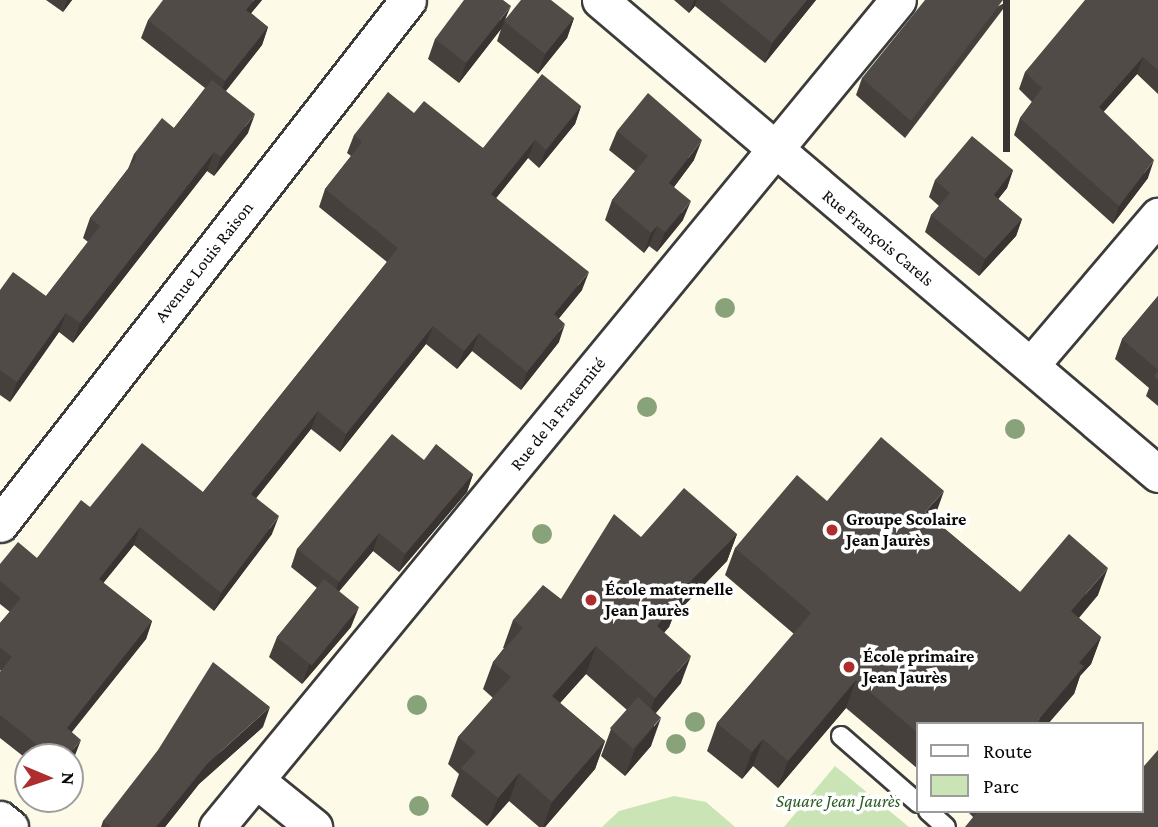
<!DOCTYPE html>
<meta charset="utf-8">
<style>
body{margin:0}
#map{position:relative;width:1158px;height:827px;overflow:hidden;background:#fdfae7;font-family:"Crimson Pro",serif}
div>[style]{position:absolute}
.green>*{inset:0;background:#cbe4b5}
.roads{filter:drop-shadow(2px 0 #3c3c3c) drop-shadow(-2px 0 #3c3c3c) drop-shadow(0 2px #3c3c3c) drop-shadow(0 -2px #3c3c3c)}
.lane>*{height:18px;margin:-9px;padding:0 9px;transform-origin:9px;border-radius:9px;background:#fff}
.street>*{height:35px;margin:-17.5px;padding:0 17.5px;transform-origin:17.5px;border-radius:17.5px;background:#fff}
.trees>*{width:20px;height:20px;margin:-10px;border-radius:50%;background:#88a37a}
.wall>*{inset:0;background:#46403d}
.shaded-wall>*{inset:0;background:#393432;transform-origin:0 0}
.building>*{inset:0;background:#514b47;transform-origin:0 0}
.dots>*{width:19px;height:19px;translate:-50% -50%;box-sizing:border-box;border:4px solid #fff;border-radius:50%}
span{translate:-50% -50%;white-space:nowrap;text-align:center;line-height:1.15;-webkit-text-stroke:7px #fff;paint-order:stroke}
.street-label{font-size:18px;color:#090909}
.poi-label{font-size:18px;color:#090909;font-weight:700}
.left{translate:0 -50%;text-align:left}
.park-label{font-size:18px;color:#295b20;font-style:italic}
.legend{position:absolute;left:916px;top:722px;width:228px;height:91px;box-sizing:border-box;background:#fff;border:2px solid #9d9d9d;margin:0;padding:9px 12px;list-style:none;font-size:21px;color:#090909}
.legend li{display:flex;align-items:center;gap:14px;height:35px}
.legend b{width:35px;border:2px solid #9d9d9d}
.north{position:absolute;left:14px;top:743px;width:70px;height:70px;box-sizing:border-box;background:#fff;border:2px solid #9d9d9d;border-radius:50%;rotate:92deg;font-size:19px;font-weight:700;line-height:28px;text-align:center;color:#090909}
.north::after{content:'';display:block;margin:auto;width:24px;height:32px;background:#ae2d2d;clip-path:polygon(50% 0,100% 100%,50% 72%,0 100%)}
</style>
<div id="map">
<div class="green">
<i style="clip-path:polygon(835px 766px,909px 827px,784px 827px)"></i>
<i style="clip-path:polygon(674px 796px,706px 802px,735px 827px,602px 827px,619px 811px)"></i>
</div>
<div class="roads">
<div class="lane">
<i style="left:841px;top:736px;width:102px;rotate:41deg"></i>
<i style="left:928px;top:811px;width:24px;rotate:42deg"></i>
</div>
<div class="street">
<i style="left:600px;top:0;width:732px;rotate:40.35deg"></i>
<i style="left:1031px;top:365px;width:196px;rotate:-49.6deg"></i>
<i style="left:0;top:524px;width:664px;rotate:-52.09deg"></i>
<i style="left:256px;top:780px;width:75px;rotate:39deg"></i>
<i style="left:0;top:819px;width:13px;rotate:39deg"></i>
<i style="left:217px;top:827px;width:1071px;rotate:-50.53deg"></i>
</div>
</div>
<div class="trees">
<i style="left:725px;top:308px"></i>
<i style="left:647px;top:407px"></i>
<i style="left:1015px;top:429px"></i>
<i style="left:542px;top:534px"></i>
<i style="left:417px;top:705px"></i>
<i style="left:695px;top:722px"></i>
<i style="left:676px;top:744px"></i>
<i style="left:419px;top:806px"></i>
</div>
<div class="wall">
<i style="clip-path:polygon(46px 0,72px 0,63px 12px)"></i>
<i style="clip-path:polygon(262px 0,251px 13px,268px 27px,262px 45px,226px 91px,248px 133px,214px 176px,207px 171px,73px 343px,59px 332px,10px 402px,0 395px,0 290px,46px 296px,88px 242px,83px 238px,90px 218px,128px 169px,134px 154px,174px 128px,205px 88px,141px 38px,148px 20px)"></i>
<i style="clip-path:polygon(674px 0,816px 0,765px 63px,695px 6px,689px 13px)"></i>
<i style="clip-path:polygon(1010px 0,905px 138px,856px 95px,862px 78px)"></i>
<i style="clip-path:polygon(1158px 0,1158px 94px,1137px 74px,1103px 112px,1148px 178px,1113px 224px,1014px 135px,1020px 118px,1032px 102px,1019px 89px,1025px 72px)"></i>
<i style="clip-path:polygon(507px 18px,574px 18px,567px 38px,538px 74px,497px 41px,501px 29px,459px 83px,428px 59px,435px 39px)"></i>
<i style="clip-path:polygon(581px 106px,575px 124px,539px 168px,528px 158px,496px 198px,582px 290px,559px 318px,559px 342px,521px 390px,472px 351px,457px 369px,426px 344px,340px 452px,311px 429px,256px 498px,272px 534px,214px 611px,134px 545px,103px 583px,152px 621px,146px 639px,72px 732px,74px 758px,70px 763px,70px 757px,28px 757px,28px 760px,0 738px,0 672px,1px 671px,0 670px,0 623px,10px 612px,0 604px,0 564px,37px 558px,90px 507px,203px 492px,387px 262px,319px 207px,325px 189px,351px 156px,347px 153px,354px 135px,414px 113px,483px 148px)"></i>
<i style="clip-path:polygon(617px 131px,694px 160px,674px 187px,683px 220px,657px 252px,649px 246px,644px 253px,605px 220px,612px 200px,635px 171px,609px 150px)"></i>
<i style="clip-path:polygon(1013px 170px,1007px 188px,998px 199px,1022px 219px,1016px 236px,979px 276px,925px 232px,931px 215px,939px 206px,929px 197px,935px 180px)"></i>
<i style="clip-path:polygon(1158px 296px,1158px 406px,1146px 396px,1149px 388px,1115px 359px,1122px 339px)"></i>
<i style="clip-path:polygon(424px 460px,473px 474px,467px 492px,399px 572px,373px 551px,339px 591px,351px 627px,302px 684px,269px 657px,277px 637px,317px 588px,291px 567px,297px 549px)"></i>
<i style="clip-path:polygon(827px 501px,933px 519px,1020px 592px,1098px 595px,1079px 618px,1101px 637px,1091px 664px,1080px 676px,1074px 694px,918px 724px,918px 769px,846px 708px,778px 788px,753px 766px,742px 779px,707px 751px,717px 723px,794px 634px,725px 575px,735px 548px)"></i>
<i style="clip-path:polygon(737px 534px,727px 561px,673px 617px,669px 627px,664px 632px,681px 683px,656px 713px,651px 746px,625px 776px,601px 756px,611px 729px,627px 710px,586px 674px,560px 703px,605px 741px,595px 769px,545px 827px,539px 827px,509px 801px,487px 826px,451px 796px,459px 774px,448px 764px,458px 737px,493px 698px,483px 689px,493px 662px,504px 648px,503px 648px,513px 620px,561px 599px,641px 537px)"></i>
<i style="clip-path:polygon(263px 727px,199px 784px,165px 827px,101px 827px,103px 821px)"></i>
<i style="clip-path:polygon(967px 811px,1142px 811px,1158px 827px,973px 817px)"></i>
</div>
<div class="shaded-wall">
<i style="clip-path:polygon(67px 0,72px 0,63px 12px)"></i>
<i style="clip-path:polygon(254px 0,262px 0,240px 27px,246px 10px)"></i>
<i style="clip-path:polygon(694px 0,697px 0,695px 6px,689px 13px)"></i>
<i style="clip-path:polygon(807px 0,816px 0,765px 63px,772px 43px)"></i>
<i style="left:1003px;top:0;width:7px;height:152px"></i>
<i style="clip-path:polygon(511px 6px,501px 29px,459px 83px,466px 63px)"></i>
<i style="clip-path:polygon(574px 18px,567px 38px,538px 74px,545px 54px)"></i>
<i style="clip-path:polygon(268px 27px,262px 45px,219px 99px,225px 81px)"></i>
<i style="clip-path:polygon(1143px 57px,1137px 74px,1092px 125px,1099px 107px)"></i>
<i style="clip-path:polygon(581px 106px,575px 124px,539px 168px,546px 150px)"></i>
<i style="clip-path:polygon(255px 114px,248px 133px,214px 176px,221px 157px)"></i>
<i style="clip-path:polygon(535px 140px,528px 158px,485px 212px,491px 194px)"></i>
<i style="clip-path:polygon(702px 140px,694px 160px,662px 203px,669px 183px)"></i>
<i style="clip-path:polygon(214px 152px,207px 171px,73px 343px,80px 323px)"></i>
<i style="clip-path:polygon(1154px 160px,1148px 178px,1113px 224px,1119px 206px)"></i>
<i style="clip-path:polygon(1013px 170px,1007px 188px,988px 212px,994px 195px)"></i>
<i style="clip-path:polygon(691px 201px,683px 220px,657px 252px,665px 232px)"></i>
<i style="clip-path:polygon(1022px 219px,1016px 236px,979px 276px,985px 259px)"></i>
<i style="clip-path:polygon(657px 226px,649px 246px,644px 253px,651px 233px)"></i>
<i style="clip-path:polygon(589px 272px,582px 290px,548px 332px,554px 314px)"></i>
<i style="clip-path:polygon(66px 313px,59px 332px,10px 402px,17px 382px)"></i>
<i style="clip-path:polygon(565px 324px,559px 342px,521px 390px,527px 372px)"></i>
<i style="clip-path:polygon(433px 326px,426px 344px,340px 452px,346px 434px)"></i>
<i style="clip-path:polygon(479px 333px,472px 351px,457px 369px,464px 351px)"></i>
<i style="clip-path:polygon(318px 411px,311px 429px,245px 512px,251px 494px)"></i>
<i style="clip-path:polygon(473px 474px,467px 492px,399px 572px,405px 554px)"></i>
<i style="clip-path:polygon(944px 491px,934px 519px,925px 512px)"></i>
<i style="clip-path:polygon(279px 516px,272px 534px,214px 611px,221px 593px)"></i>
<i style="clip-path:polygon(140px 527px,134px 545px,92px 597px,99px 579px)"></i>
<i style="clip-path:polygon(379px 533px,373px 551px,332px 600px,339px 582px)"></i>
<i style="clip-path:polygon(737px 534px,727px 561px,673px 617px,669px 627px,647px 653px,657px 626px,676px 596px)"></i>
<i style="clip-path:polygon(1108px 568px,1098px 595px,1061px 638px,1071px 611px)"></i>
<i style="clip-path:polygon(359px 607px,351px 627px,302px 684px,309px 665px)"></i>
<i style="clip-path:polygon(152px 621px,146px 639px,60px 746px,67px 728px)"></i>
<i style="clip-path:polygon(1101px 637px,1091px 664px,1080px 676px,1074px 694px,1048px 724px,1037px 724px,1038px 720px,1079px 663px)"></i>
<i style="clip-path:polygon(596px 646px,586px 674px,542px 723px,552px 696px)"></i>
<i style="clip-path:polygon(691px 656px,681px 683px,645px 725px,655px 698px)"></i>
<i style="clip-path:polygon(856px 680px,846px 708px,778px 788px,788px 761px)"></i>
<i style="clip-path:polygon(270px 707px,263px 727px,199px 784px,165px 827px,156px 827px,207px 764px)"></i>
<i style="clip-path:polygon(661px 718px,651px 746px,625px 776px,635px 749px)"></i>
<i style="clip-path:polygon(763px 739px,753px 766px,742px 779px,752px 752px)"></i>
<i style="clip-path:polygon(81px 740px,74px 758px,70px 763px,70px 757px,67px 757px)"></i>
<i style="clip-path:polygon(605px 741px,595px 769px,545px 827px,543px 827px,552px 802px)"></i>
<i style="clip-path:polygon(519px 773px,509px 801px,487px 826px,498px 798px)"></i>
</div>
<div class="building">
<i style="clip-path:polygon(163px 0,254px 0,246px 10px,268px 27px,225px 81px,148px 20px)"></i>
<i style="clip-path:polygon(464px 0,503px 0,511px 6px,466px 63px,435px 39px)"></i>
<i style="clip-path:polygon(521px 0,551px 0,574px 18px,545px 54px,504px 21px)"></i>
<i style="clip-path:polygon(719px 0,807px 0,772px 43px)"></i>
<i style="clip-path:polygon(925px 0,1003px 0,911px 121px,862px 78px)"></i>
<i style="clip-path:polygon(1085px 0,1158px 0,1158px 70px,1143px 57px,1099px 107px,1154px 160px,1119px 206px,1020px 118px,1042px 88px,1025px 72px)"></i>
<i style="clip-path:polygon(542px 74px,581px 106px,546px 150px,535px 140px,491px 194px,589px 272px,554px 314px,565px 324px,527px 372px,479px 333px,464px 351px,433px 326px,346px 434px,318px 411px,251px 494px,279px 516px,221px 593px,140px 527px,99px 579px,152px 621px,67px 728px,81px 740px,67px 757px,53px 757px,0 715px,0 672px,12px 657px,0 647px,0 623px,21px 598px,0 581px,0 564px,18px 542px,37px 558px,81px 500px,90px 507px,142px 443px,203px 492px,398px 248px,325px 189px,362px 142px,354px 135px,388px 92px,414px 113px,424px 101px,483px 148px)"></i>
<i style="clip-path:polygon(212px 80px,255px 114px,221px 157px,214px 152px,80px 323px,66px 313px,17px 382px,0 370px,0 290px,13px 272px,46px 296px,100px 226px,90px 218px,137px 157px,134px 154px,162px 118px,174px 128px)"></i>
<i style="clip-path:polygon(648px 93px,702px 140px,669px 183px,691px 201px,665px 232px,657px 226px,651px 233px,612px 200px,648px 156px,617px 131px)"></i>
<i style="clip-path:polygon(972px 136px,1013px 170px,994px 195px,1022px 219px,985px 259px,931px 215px,950px 193px,935px 180px)"></i>
<i style="clip-path:polygon(1158px 296px,1158px 370px,1122px 339px)"></i>
<i style="clip-path:polygon(1158px 371px,1158px 380px,1154px 376px)"></i>
<i style="clip-path:polygon(392px 434px,424px 460px,436px 444px,473px 474px,405px 554px,379px 533px,339px 582px,297px 549px)"></i>
<i style="clip-path:polygon(881px 437px,944px 491px,925px 512px,1020px 592px,1069px 534px,1108px 568px,1071px 611px,1101px 637px,1079px 663px,1084px 666px,1038px 720px,1042px 724px,918px 724px,918px 733px,856px 680px,788px 761px,763px 739px,752px 752px,717px 723px,811px 613px,735px 548px,797px 475px,827px 501px)"></i>
<i style="clip-path:polygon(684px 488px,737px 534px,676px 596px,679px 599px,657px 626px,691px 656px,655px 698px,596px 646px,552px 696px,605px 741px,552px 802px,519px 773px,498px 798px,461px 768px,476px 752px,458px 737px,511px 677px,493px 662px,523px 628px,513px 620px,543px 585px,561px 599px,614px 514px,641px 537px)"></i>
<i style="left:324px;top:579px;width:45px;height:75px;rotate:39deg"></i>
<i style="clip-path:polygon(213px 662px,270px 707px,207px 764px,156px 827px,111px 827px,103px 821px,158px 750px)"></i>
<i style="left:638px;top:697px;width:31px;height:42px;rotate:42deg"></i>
<i style="clip-path:polygon(1158px 750px,1158px 827px,965px 827px,978px 811px,1142px 811px,1142px 765px,1144px 766px)"></i>
</div>
<div class="dots">
<i style="left:832px;top:530px;background:#ae2d2d"></i>
<i style="left:591px;top:600px;background:#ae2d2d"></i>
<i style="left:849px;top:667px;background:#ae2d2d"></i>
</div>
<div class="street-label">
<span style="left:878px;top:238px;rotate:40deg">Rue François Carels</span>
<span style="left:204px;top:262px;rotate:-52deg">Avenue Louis Raison</span>
<span style="left:558px;top:414px;rotate:-51deg">Rue de la Fraternité</span>
</div>
<div class="poi-label">
<span class="left" style="left:846px;top:530px">Groupe Scolaire<br>Jean Jaurès</span>
<span class="left" style="left:605px;top:600px">École maternelle<br>Jean Jaurès</span>
<span class="left" style="left:863px;top:667px">École primaire<br>Jean Jaurès</span>
</div>
<div class="park-label">
<span style="left:838px;top:801px">Square Jean Jaurès</span>
</div>
<ul class="legend">
<li><b style="height:9px;background:#fff"></b>Route</li>
<li><b style="height:19px;background:#cbe4b5"></b>Parc</li>
</ul>
<div class="north">N</div>
</div>
